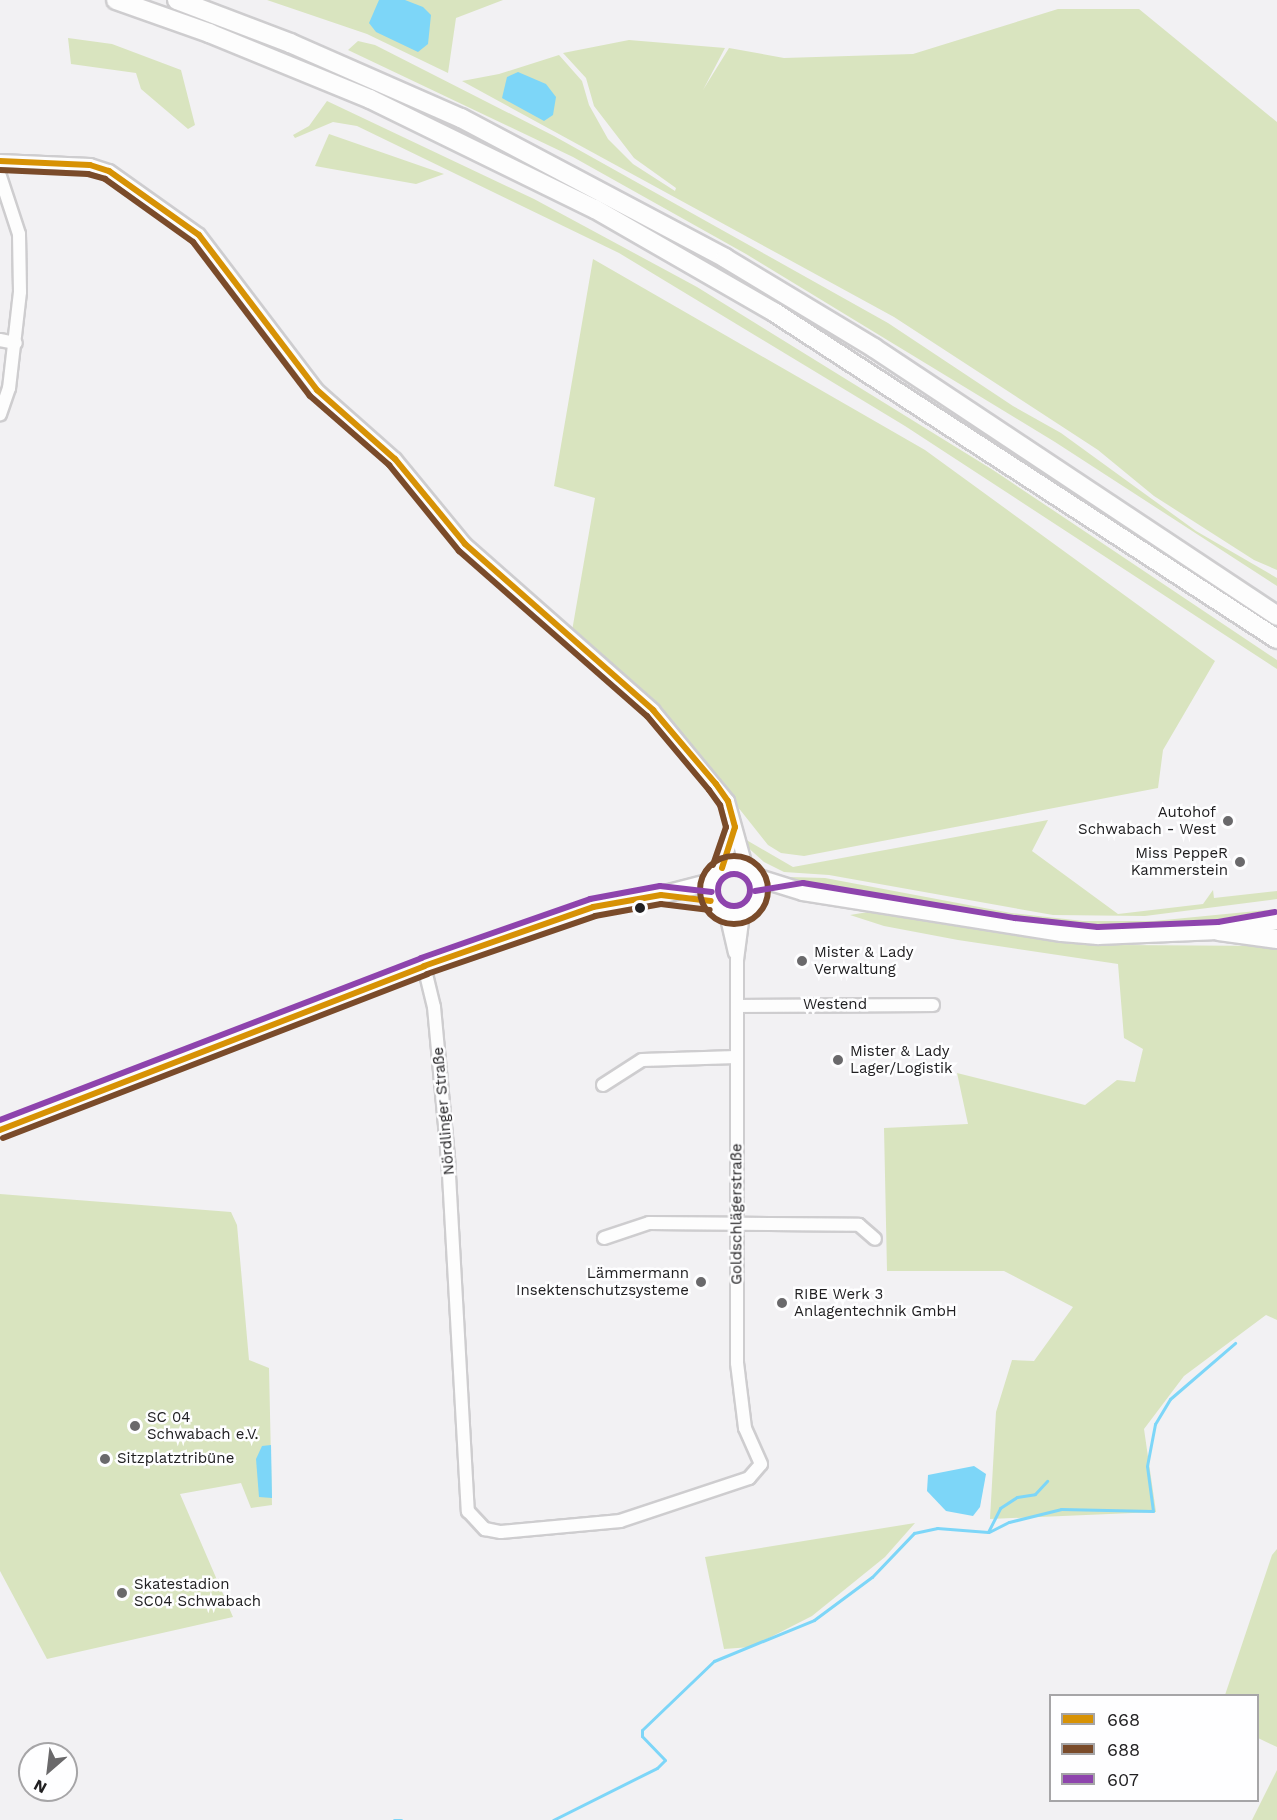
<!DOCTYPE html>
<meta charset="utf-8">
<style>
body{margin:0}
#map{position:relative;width:1277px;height:1820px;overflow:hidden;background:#f2f1f3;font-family:"Work Sans",sans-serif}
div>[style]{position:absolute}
.green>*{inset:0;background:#d9e4bf}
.water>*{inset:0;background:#7dd6f8}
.stream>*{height:3px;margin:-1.5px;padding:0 1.5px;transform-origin:1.5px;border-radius:1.5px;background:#7dd6f8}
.roads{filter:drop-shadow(2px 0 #cecdcf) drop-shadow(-2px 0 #cecdcf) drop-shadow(0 2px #cecdcf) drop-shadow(0 -2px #cecdcf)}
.minor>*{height:12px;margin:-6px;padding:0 6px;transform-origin:6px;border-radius:6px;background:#fdfdfd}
.major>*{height:16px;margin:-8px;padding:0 8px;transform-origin:8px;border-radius:8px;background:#fdfdfd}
.major>.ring{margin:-8px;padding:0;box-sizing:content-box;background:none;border:16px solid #fdfdfd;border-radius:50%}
.highway>*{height:18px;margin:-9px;padding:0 9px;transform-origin:9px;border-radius:9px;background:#fdfdfd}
.bus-1>*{height:6px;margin:-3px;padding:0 3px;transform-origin:3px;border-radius:3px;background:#d79205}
.bus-2>*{height:6px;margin:-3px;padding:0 3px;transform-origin:3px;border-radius:3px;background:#7a4b2a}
.bus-2>.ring{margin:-3px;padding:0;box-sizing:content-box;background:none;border:6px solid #7a4b2a;border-radius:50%}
.bus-3>*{height:6px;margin:-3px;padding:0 3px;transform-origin:3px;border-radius:3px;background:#8e44ad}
.bus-3>.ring{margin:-3px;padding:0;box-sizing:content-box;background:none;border:6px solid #8e44ad;border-radius:50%}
.dots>*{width:16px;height:16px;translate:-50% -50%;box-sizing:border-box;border:3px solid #fefeff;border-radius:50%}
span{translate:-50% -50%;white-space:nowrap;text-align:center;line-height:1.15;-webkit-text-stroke:5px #fefeff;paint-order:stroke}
.poi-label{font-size:15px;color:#212022}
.right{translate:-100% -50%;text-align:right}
.left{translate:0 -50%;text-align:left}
.street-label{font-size:15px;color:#212022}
.legend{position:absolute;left:1049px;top:1694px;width:210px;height:108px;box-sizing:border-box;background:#fefeff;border:2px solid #a6a5a7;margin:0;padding:8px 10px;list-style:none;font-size:18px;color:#212022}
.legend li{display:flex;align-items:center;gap:12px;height:30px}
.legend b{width:30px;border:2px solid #a6a5a7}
.north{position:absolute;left:18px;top:1742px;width:60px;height:60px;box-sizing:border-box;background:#fefeff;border:2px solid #a6a5a7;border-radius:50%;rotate:208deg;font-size:16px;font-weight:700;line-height:24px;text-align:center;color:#212022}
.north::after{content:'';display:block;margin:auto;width:21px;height:27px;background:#6a696b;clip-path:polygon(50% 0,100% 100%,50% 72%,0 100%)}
</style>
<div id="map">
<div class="green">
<i style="clip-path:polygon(267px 0,503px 0,456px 18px,448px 73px,367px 34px)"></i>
<i style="clip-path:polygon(1058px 9px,1139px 9px,1277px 122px,1277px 570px,1254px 560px,1154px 496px,1098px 450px,894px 317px,462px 81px,499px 74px,559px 55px,582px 81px,589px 105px,608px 139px,633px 164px,675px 191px,676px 188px,634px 158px,594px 106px,586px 78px,563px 53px,629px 40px,725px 48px,703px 90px,729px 48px,784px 58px,913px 54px)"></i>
<i style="clip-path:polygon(68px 38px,112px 44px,181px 70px,195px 125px,188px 129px,141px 89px,136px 73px,71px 64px)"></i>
<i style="clip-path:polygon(358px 41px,375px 45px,554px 136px,888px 323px,1013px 406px,1061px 433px,1196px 531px,1277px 578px,1277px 586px,1055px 442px,746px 254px,573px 157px,348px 50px)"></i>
<i style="clip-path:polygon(327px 101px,534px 199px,697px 287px,993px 470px,1277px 660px,1277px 669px,905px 426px,619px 253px,357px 126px,333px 122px,295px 138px,293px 135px,309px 126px)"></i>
<i style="clip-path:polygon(329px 134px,444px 174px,416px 184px,315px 166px)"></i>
<i style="clip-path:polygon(593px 259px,925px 450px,1215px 661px,1163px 750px,1158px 788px,804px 856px,781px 853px,768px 845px,676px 729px,572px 631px,595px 498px,554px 486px)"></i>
<i style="clip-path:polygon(1048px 820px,1032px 851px,1118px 914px,1203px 904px,1213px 890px,1214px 898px,1277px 891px,1277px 899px,1145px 916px,1053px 915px,829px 875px,784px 872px,764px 862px,744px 844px,743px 838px,793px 867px)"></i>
<i style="clip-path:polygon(789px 877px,825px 878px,1011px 913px,1083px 921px,1154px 921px,1277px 909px,1195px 923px,1093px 926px,1047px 923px,795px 882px)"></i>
<i style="clip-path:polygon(880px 910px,1062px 940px,1118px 945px,1277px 946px,1277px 1320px,1266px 1315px,1184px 1376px,1144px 1429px,1156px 1512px,990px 1519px,996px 1412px,1012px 1360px,1034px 1361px,1073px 1307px,1004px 1271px,887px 1271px,884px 1128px,968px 1124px,957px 1073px,1085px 1105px,1117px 1080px,1135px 1082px,1143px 1049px,1124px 1038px,1118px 964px,958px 940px,884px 926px,850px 915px)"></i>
<i style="clip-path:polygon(0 1194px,231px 1212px,237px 1225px,249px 1360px,269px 1368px,272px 1505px,251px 1508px,241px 1483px,180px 1494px,233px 1617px,47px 1659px,0 1571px)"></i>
<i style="clip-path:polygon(915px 1523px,885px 1557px,812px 1616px,751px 1647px,724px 1649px,705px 1557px)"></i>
<i style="clip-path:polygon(1277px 1549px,1277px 1747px,1258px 1738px,1258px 1696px,1225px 1695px,1272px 1555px)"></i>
<i style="clip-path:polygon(1277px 1770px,1277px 1820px,1252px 1820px)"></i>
</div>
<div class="water">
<i style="clip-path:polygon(379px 0,405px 0,423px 7px,431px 15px,428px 44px,418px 52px,376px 32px,369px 23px)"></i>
<i style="clip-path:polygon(518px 72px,546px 84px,556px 97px,553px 115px,544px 121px,502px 98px,507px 77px)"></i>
<i style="clip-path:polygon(271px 1445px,272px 1498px,259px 1497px,256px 1459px,262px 1446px)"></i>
<i style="clip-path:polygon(974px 1466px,986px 1474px,980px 1507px,973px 1516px,946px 1511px,927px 1491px,928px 1475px)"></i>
</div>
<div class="stream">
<i style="left:989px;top:1532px;width:22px;rotate:-27deg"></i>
<i style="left:1009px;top:1522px;width:54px;rotate:-14deg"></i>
<i style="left:1061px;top:1509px;width:92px;rotate:1.2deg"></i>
<i style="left:1153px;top:1511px;width:45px;rotate:-97.6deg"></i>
<i style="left:1147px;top:1466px;width:43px;rotate:-79.2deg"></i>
<i style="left:1155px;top:1424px;width:29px;rotate:-59deg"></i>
<i style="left:1170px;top:1399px;width:86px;rotate:-40.7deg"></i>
<i style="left:394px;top:1820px;width:7px"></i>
<i style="left:553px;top:1820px;width:116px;rotate:-26.6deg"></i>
<i style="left:657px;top:1768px;width:11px;rotate:-45deg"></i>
<i style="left:665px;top:1760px;width:33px;rotate:-134deg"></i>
<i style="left:642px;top:1736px;width:6px;rotate:-90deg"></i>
<i style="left:642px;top:1730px;width:100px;rotate:-43.8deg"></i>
<i style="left:714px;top:1661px;width:108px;rotate:-22.3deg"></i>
<i style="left:814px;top:1620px;width:72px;rotate:-36.6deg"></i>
<i style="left:872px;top:1577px;width:61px;rotate:-46.3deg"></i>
<i style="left:914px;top:1533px;width:24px;rotate:-12deg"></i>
<i style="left:937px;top:1528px;width:51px;rotate:4.5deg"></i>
<i style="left:988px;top:1532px;width:27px;rotate:-63deg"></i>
<i style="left:1000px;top:1508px;width:20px;rotate:-33deg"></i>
<i style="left:1017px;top:1497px;width:18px;rotate:-9deg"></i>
<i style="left:1035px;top:1494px;width:18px;rotate:-47deg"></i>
</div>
<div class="roads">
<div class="minor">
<i style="left:0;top:161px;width:90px;rotate:2.5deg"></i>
<i style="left:90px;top:165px;width:20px;rotate:18deg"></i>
<i style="left:109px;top:171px;width:110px;rotate:35.4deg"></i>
<i style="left:199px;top:235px;width:195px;rotate:52.7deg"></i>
<i style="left:317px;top:390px;width:104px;rotate:41.5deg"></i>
<i style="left:395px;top:459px;width:110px;rotate:50.5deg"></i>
<i style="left:465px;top:544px;width:251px;rotate:41.4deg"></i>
<i style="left:653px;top:710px;width:118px;rotate:50.5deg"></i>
<i style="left:728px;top:801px;width:72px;rotate:74.6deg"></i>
<i style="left:0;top:176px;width:61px;rotate:71.9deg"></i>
<i style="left:19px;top:234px;width:58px;rotate:89deg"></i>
<i style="left:20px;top:292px;width:97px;rotate:96.5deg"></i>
<i style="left:9px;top:388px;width:28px;rotate:109deg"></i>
<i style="left:0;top:340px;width:16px;rotate:11deg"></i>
<i style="left:722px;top:868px;width:42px;rotate:-72deg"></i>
<i style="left:726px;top:914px;width:40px;rotate:77deg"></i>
<i style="left:424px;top:966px;width:42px;rotate:76.3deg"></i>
<i style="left:434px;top:1007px;width:151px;rotate:84.7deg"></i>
<i style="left:448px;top:1157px;width:355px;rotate:86.8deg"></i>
<i style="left:468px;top:1511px;width:25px;rotate:47deg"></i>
<i style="left:485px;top:1529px;width:16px;rotate:11deg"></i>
<i style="left:501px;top:1532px;width:120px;rotate:-5.3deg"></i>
<i style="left:620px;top:1521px;width:136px;rotate:-18.4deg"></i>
<i style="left:749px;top:1478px;width:18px;rotate:-49deg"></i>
<i style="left:761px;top:1464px;width:39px;rotate:-114deg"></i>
<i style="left:745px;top:1428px;width:65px;rotate:-97deg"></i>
<i style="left:737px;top:1363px;width:403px;rotate:-90deg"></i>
<i style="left:737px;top:960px;width:46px;rotate:-82.6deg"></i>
<i style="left:738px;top:1006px;width:195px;rotate:-0.3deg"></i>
<i style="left:603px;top:1085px;width:46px;rotate:-32.7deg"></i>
<i style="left:642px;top:1060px;width:94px;rotate:-1.8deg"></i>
<i style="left:604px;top:1238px;width:47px;rotate:-18.4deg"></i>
<i style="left:649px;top:1223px;width:210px;rotate:0.5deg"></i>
<i style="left:859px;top:1225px;width:21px;rotate:41deg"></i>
</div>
<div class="major">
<i class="ring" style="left:709px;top:865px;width:34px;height:34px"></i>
<i style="left:755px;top:877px;width:50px;rotate:17.4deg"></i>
<i style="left:803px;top:892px;width:262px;rotate:9deg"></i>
<i style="left:1062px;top:933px;width:36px;rotate:5deg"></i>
<i style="left:1098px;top:936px;width:121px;rotate:-2.4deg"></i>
<i style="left:1219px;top:931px;width:59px;rotate:-9.8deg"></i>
<i style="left:0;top:1130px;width:455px;rotate:-21.1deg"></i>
<i style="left:424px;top:966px;width:179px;rotate:-19.2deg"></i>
<i style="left:593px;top:907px;width:69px;rotate:-10deg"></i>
<i style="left:661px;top:895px;width:52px;rotate:-14.6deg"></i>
</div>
<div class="highway">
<i style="left:116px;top:0;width:99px;rotate:19.5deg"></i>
<i style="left:209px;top:33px;width:174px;rotate:22.3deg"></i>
<i style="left:370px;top:99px;width:250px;rotate:26.1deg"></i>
<i style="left:595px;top:209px;width:207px;rotate:29.9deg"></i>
<i style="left:774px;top:312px;width:600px;rotate:33.03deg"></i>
<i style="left:177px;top:0;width:121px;rotate:20.8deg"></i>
<i style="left:290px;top:43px;width:187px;rotate:23.7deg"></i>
<i style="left:461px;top:118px;width:299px;rotate:27.9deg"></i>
<i style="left:725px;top:258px;width:174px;rotate:31.1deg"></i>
<i style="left:874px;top:348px;width:484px;rotate:33.6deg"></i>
<i style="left:1219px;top:931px;width:59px;rotate:7.9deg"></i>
</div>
</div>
<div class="bus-1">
<i style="left:0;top:161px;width:90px;rotate:2.5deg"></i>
<i style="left:90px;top:165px;width:20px;rotate:18deg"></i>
<i style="left:109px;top:171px;width:110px;rotate:35.4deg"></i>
<i style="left:199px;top:235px;width:195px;rotate:52.7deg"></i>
<i style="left:317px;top:390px;width:104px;rotate:41.5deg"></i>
<i style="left:395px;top:459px;width:110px;rotate:50.5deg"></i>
<i style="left:465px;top:544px;width:251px;rotate:41.4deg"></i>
<i style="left:653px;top:710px;width:97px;rotate:49.6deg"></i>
<i style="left:716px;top:784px;width:21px;rotate:55deg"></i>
<i style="left:728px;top:801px;width:27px;rotate:75deg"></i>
<i style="left:735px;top:827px;width:43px;rotate:107.6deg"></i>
<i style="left:0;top:1130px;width:455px;rotate:-21.1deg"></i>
<i style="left:424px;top:966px;width:179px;rotate:-19.2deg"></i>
<i style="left:593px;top:907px;width:69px;rotate:-10deg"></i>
<i style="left:661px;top:895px;width:50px;rotate:6.8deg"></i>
</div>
<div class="bus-2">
<i style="left:0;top:170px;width:88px;rotate:2.6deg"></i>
<i style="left:88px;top:174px;width:18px;rotate:16deg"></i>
<i style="left:105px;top:179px;width:108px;rotate:35.6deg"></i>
<i style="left:193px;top:242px;width:193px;rotate:52.8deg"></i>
<i style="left:310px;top:396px;width:105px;rotate:41.1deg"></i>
<i style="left:389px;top:465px;width:111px;rotate:50.9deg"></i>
<i style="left:459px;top:551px;width:250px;rotate:41.3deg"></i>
<i style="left:647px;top:716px;width:97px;rotate:50deg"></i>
<i style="left:709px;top:790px;width:19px;rotate:54deg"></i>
<i style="left:720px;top:805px;width:23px;rotate:75deg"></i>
<i style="left:726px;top:827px;width:40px;rotate:108.9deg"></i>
<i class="ring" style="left:700px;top:856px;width:62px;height:62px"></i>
<i style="left:3px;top:1138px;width:455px;rotate:-21.1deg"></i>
<i style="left:427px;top:974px;width:178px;rotate:-19deg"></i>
<i style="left:595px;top:916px;width:67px;rotate:-10.3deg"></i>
<i style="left:661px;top:904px;width:49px;rotate:7deg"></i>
</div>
<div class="bus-3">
<i class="ring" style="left:718px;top:874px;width:26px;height:26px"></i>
<i style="left:755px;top:891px;width:49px;rotate:-9.5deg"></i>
<i style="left:803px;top:883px;width:215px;rotate:9.4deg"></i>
<i style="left:1015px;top:918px;width:83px;rotate:6.2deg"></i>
<i style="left:1098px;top:927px;width:120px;rotate:-2.4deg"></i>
<i style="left:1218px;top:922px;width:58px;rotate:-10deg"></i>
<i style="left:0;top:1120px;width:451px;rotate:-21deg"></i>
<i style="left:421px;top:958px;width:179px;rotate:-19.2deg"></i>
<i style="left:590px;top:899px;width:71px;rotate:-10.5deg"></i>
<i style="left:660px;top:886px;width:52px;rotate:6.6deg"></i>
</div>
<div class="dots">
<i style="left:1228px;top:821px;background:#6a696b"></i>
<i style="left:1240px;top:862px;background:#6a696b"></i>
<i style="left:640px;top:908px;background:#212022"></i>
<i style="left:802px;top:961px;background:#6a696b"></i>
<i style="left:838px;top:1060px;background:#6a696b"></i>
<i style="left:701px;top:1282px;background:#6a696b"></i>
<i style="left:782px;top:1303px;background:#6a696b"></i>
<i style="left:135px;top:1426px;background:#6a696b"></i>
<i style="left:105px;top:1459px;background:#6a696b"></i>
<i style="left:122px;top:1593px;background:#6a696b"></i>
</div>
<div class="poi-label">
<span class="right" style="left:1216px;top:821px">Autohof<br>Schwabach - West</span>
<span class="right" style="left:1228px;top:862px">Miss PeppeR<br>Kammerstein</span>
<span class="left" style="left:814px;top:961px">Mister &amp; Lady<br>Verwaltung</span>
<span class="left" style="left:850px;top:1060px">Mister &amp; Lady<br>Lager/Logistik</span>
<span class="right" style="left:689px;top:1282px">Lämmermann<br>Insektenschutzsysteme</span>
<span class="left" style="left:794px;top:1303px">RIBE Werk 3<br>Anlagentechnik GmbH</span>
<span class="left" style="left:147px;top:1426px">SC 04<br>Schwabach e.V.</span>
<span class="left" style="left:117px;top:1459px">Sitzplatztribüne</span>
<span class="left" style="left:134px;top:1593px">Skatestadion<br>SC04 Schwabach</span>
</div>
<div class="street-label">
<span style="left:835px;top:1005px">Westend</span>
<span style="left:444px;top:1111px;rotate:-95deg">Nördlinger Straße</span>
<span style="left:737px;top:1214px;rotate:-90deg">Goldschlägerstraße</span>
</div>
<ul class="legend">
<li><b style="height:8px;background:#d79205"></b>668</li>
<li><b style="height:8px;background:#7a4b2a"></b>688</li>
<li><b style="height:8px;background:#8e44ad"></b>607</li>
</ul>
<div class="north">N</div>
</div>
